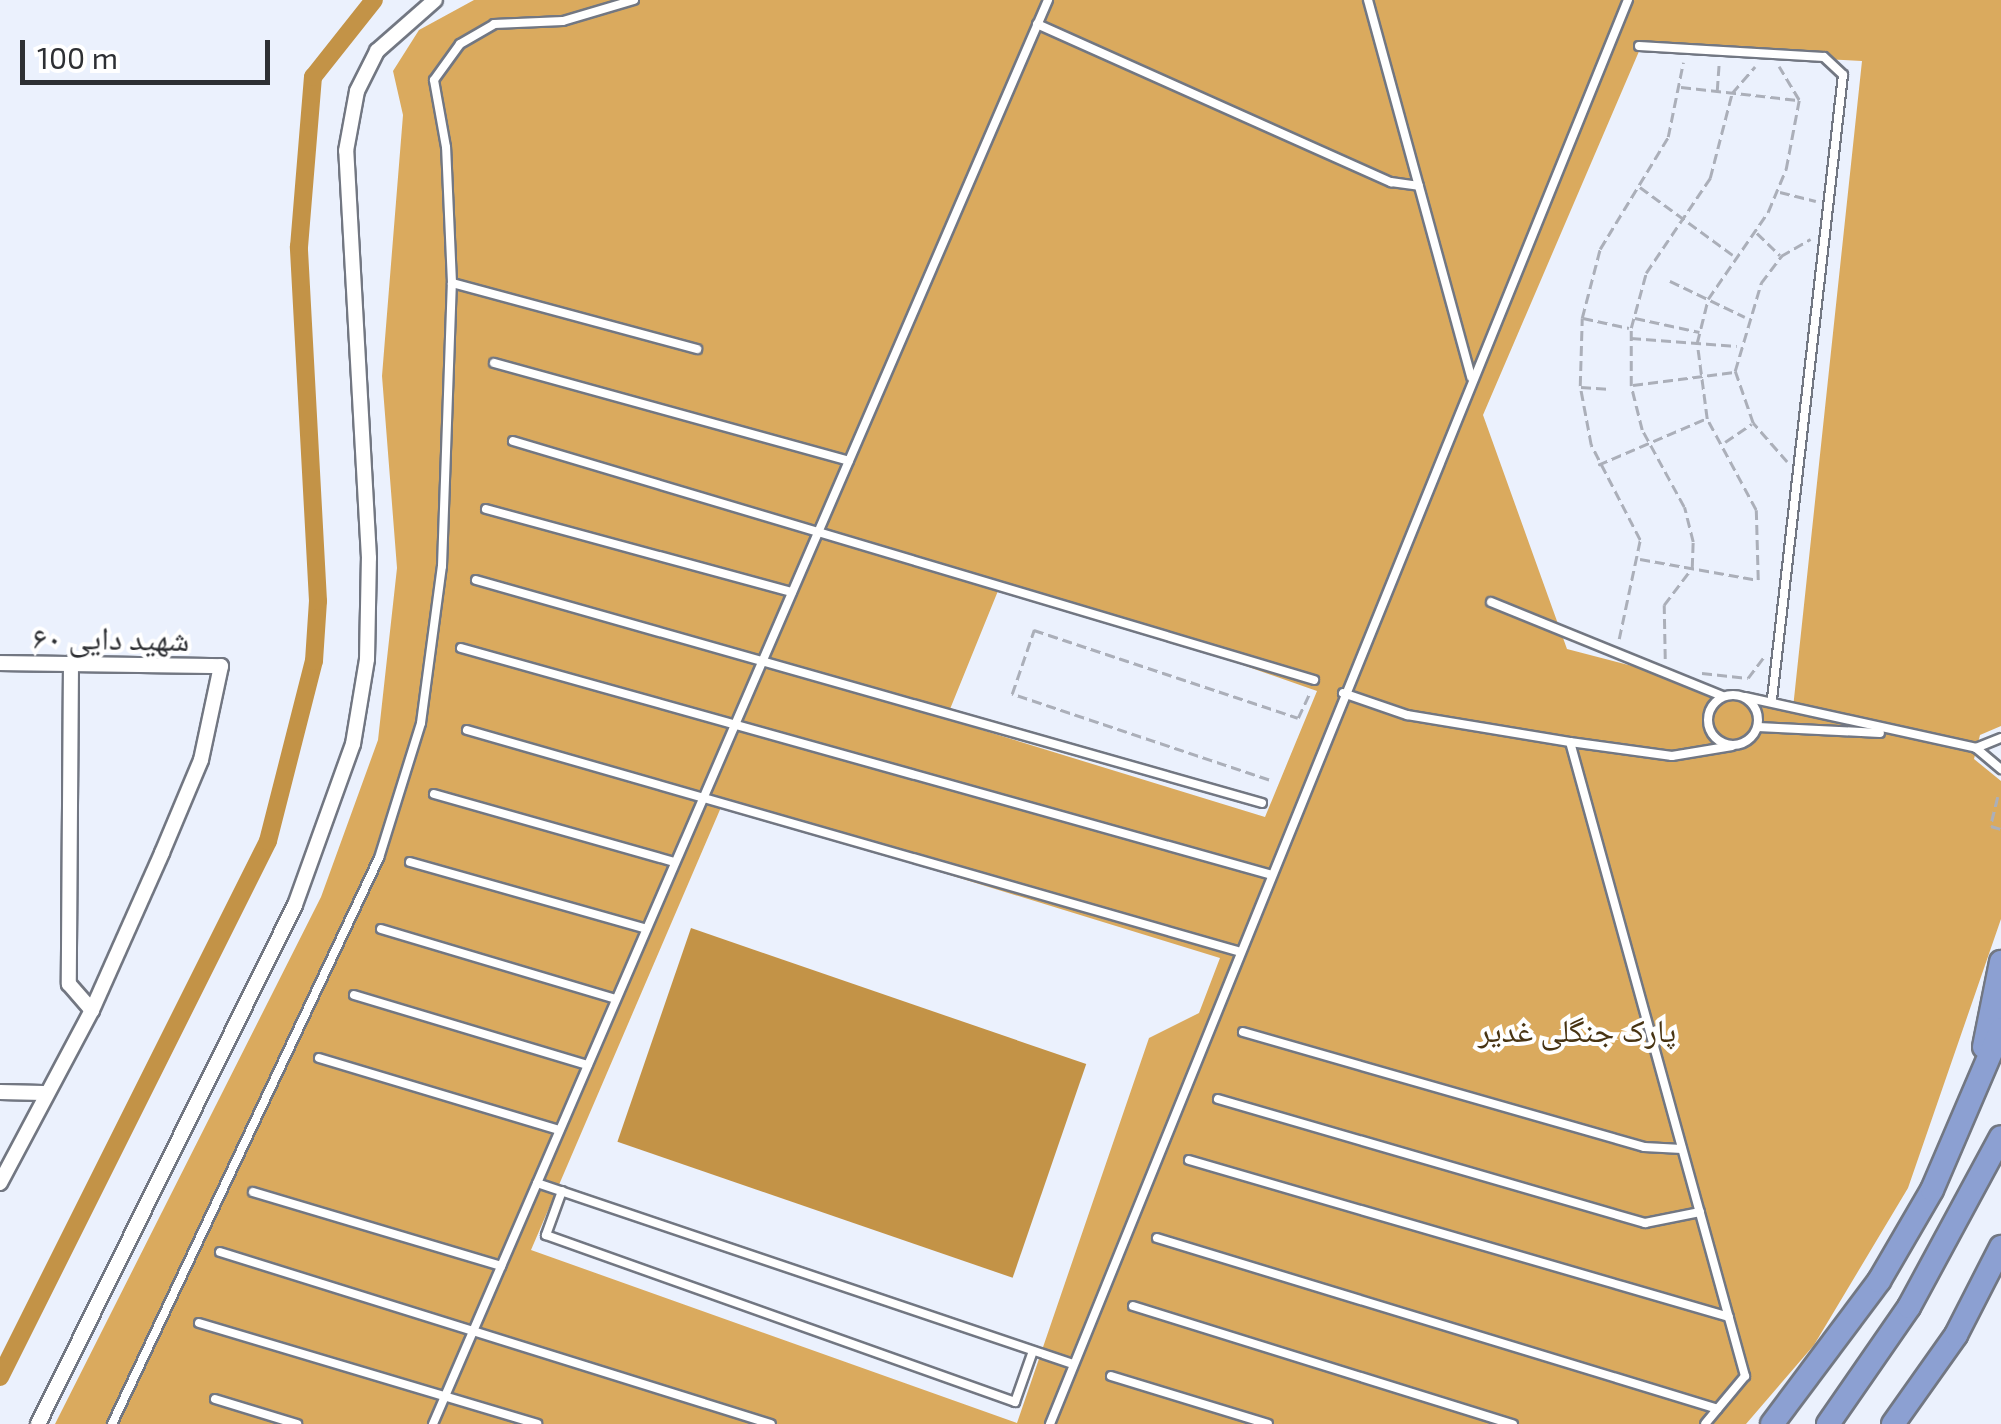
<!DOCTYPE html>
<meta charset="utf-8">
<style>
body{margin:0}
#map{position:relative;width:2001px;height:1424px;overflow:hidden;background:#ebf1fd;font-family:"Exo 2","Noto Naskh Arabic",sans-serif}
div>[style]{position:absolute}
.forest>*{inset:0;background:#daaa5e}
.water>*{inset:0;background:#c39347;transform-origin:0 0}
.canal>*{height:18px;margin:-9px;padding:0 9px;transform-origin:9px;border-radius:9px;background:#c39347}
.path>*{height:2.5px;margin-top:-1.25px;transform-origin:0;background:repeating-linear-gradient(90deg,#abafb9 0 10px,transparent 0 15px)}
.roads{filter:drop-shadow(2px 0 #727782) drop-shadow(-2px 0 #727782) drop-shadow(0 2px #727782) drop-shadow(0 -2px #727782)}
.service>*{height:8px;margin:-4px;padding:0 4px;transform-origin:4px;border-radius:4px;background:#fff}
.service>.ring{margin:-4px;padding:0;box-sizing:content-box;background:none;border:8px solid #fff;border-radius:50%}
.minor>*{height:14px;margin:-7px;padding:0 7px;transform-origin:7px;border-radius:7px;background:#fff}
.trunk>*{height:22px;margin:-11px;padding:0 11px;transform-origin:11px;border-radius:11px;background:#8ca0d2}
span{translate:-50% -50%;white-space:nowrap;text-align:center;line-height:1.15;-webkit-text-stroke:8px #fff;paint-order:stroke}
.street-label{font-size:32px;color:#2d2f33}
.park-label{font-size:32px;color:#483413}
.scale{position:absolute;left:20px;top:40px;width:250px;height:45px;box-sizing:border-box;border:5px solid #2d2f33;border-top:0;padding-left:12px;font-size:30px;line-height:35px;white-space:nowrap;color:#2d2f33;-webkit-text-stroke:8px #fff;paint-order:stroke}
</style>
<div id="map">
<div class="forest">
<i style="clip-path:polygon(evenodd,474px 0,2001px 0,2001px 726px,1980px 735px,1974px 759px,2001px 781px,2001px 919px,1908px 1188px,1814px 1345px,1746px 1424px,55px 1424px,321px 897px,378px 740px,397px 568px,382px 376px,403px 115px,393px 71px,419px 30px,474px 0,1640px 49px,1862px 61px,1793px 708px,1567px 649px,1483px 415px,1640px 49px,474px 0,1002px 581px,1317px 691px,1265px 817px,946px 719px,1002px 581px,474px 0,722px 805px,1220px 958px,1199px 1013px,1149px 1038px,1017px 1423px,531px 1250px,722px 805px)"></i>
</div>
<div class="water">
<i style="left:691px;top:928px;width:418px;height:226px;rotate:19deg"></i>
</div>
<div class="canal">
<i style="left:0;top:1377px;width:599px;rotate:-63.43deg"></i>
<i style="left:268px;top:841px;width:186px;rotate:-75.7deg"></i>
<i style="left:314px;top:661px;width:60px;rotate:-86.2deg"></i>
<i style="left:318px;top:601px;width:355px;rotate:-93.1deg"></i>
<i style="left:299px;top:247px;width:171px;rotate:-85.3deg"></i>
<i style="left:313px;top:77px;width:98px;rotate:-51.6deg"></i>
</div>
<div class="path">
<i style="left:1681px;top:87px;width:117px;rotate:6.4deg"></i>
<i style="left:1717px;top:91px;width:28px;rotate:-86deg"></i>
<i style="left:1640px;top:187px;width:115px;rotate:36.2deg"></i>
<i style="left:1780px;top:192px;width:37px;rotate:14deg"></i>
<i style="left:1757px;top:233px;width:32px;rotate:44deg"></i>
<i style="left:1670px;top:281px;width:83px;rotate:25.6deg"></i>
<i style="left:1583px;top:318px;width:47px;rotate:12.3deg"></i>
<i style="left:1635px;top:318px;width:66px;rotate:12.2deg"></i>
<i style="left:1631px;top:338px;width:106px;rotate:4.3deg"></i>
<i style="left:1633px;top:385px;width:102px;rotate:-7.3deg"></i>
<i style="left:1581px;top:387px;width:26px;rotate:4deg"></i>
<i style="left:1725px;top:442px;width:32px;rotate:-34deg"></i>
<i style="left:1787px;top:462px;width:52px;rotate:-131.1deg"></i>
<i style="left:1753px;top:423px;width:55px;rotate:-109.1deg"></i>
<i style="left:1735px;top:371px;width:92px;rotate:-73.5deg"></i>
<i style="left:1761px;top:283px;width:34px;rotate:-53deg"></i>
<i style="left:1781px;top:256px;width:34px;rotate:-30deg"></i>
<i style="left:1598px;top:465px;width:116px;rotate:-23.3deg"></i>
<i style="left:1640px;top:559px;width:120px;rotate:10.1deg"></i>
<i style="left:1758px;top:580px;width:70px;rotate:-91.6deg"></i>
<i style="left:1756px;top:510px;width:103px;rotate:-118.3deg"></i>
<i style="left:1707px;top:419px;width:77px;rotate:-97.5deg"></i>
<i style="left:1697px;top:343px;width:45px;rotate:-76deg"></i>
<i style="left:1708px;top:299px;width:106px;rotate:-55.4deg"></i>
<i style="left:1768px;top:212px;width:47px;rotate:-67.3deg"></i>
<i style="left:1786px;top:169px;width:70px;rotate:-79.3deg"></i>
<i style="left:1799px;top:100px;width:39px;rotate:-121deg"></i>
<i style="left:1619px;top:639px;width:101px;rotate:-78deg"></i>
<i style="left:1640px;top:540px;width:107px;rotate:-117.3deg"></i>
<i style="left:1591px;top:445px;width:60px;rotate:-100.6deg"></i>
<i style="left:1580px;top:386px;width:68px;rotate:-88.3deg"></i>
<i style="left:1582px;top:318px;width:71px;rotate:-75.4deg"></i>
<i style="left:1600px;top:249px;width:131px;rotate:-58.7deg"></i>
<i style="left:1668px;top:137px;width:76px;rotate:-78.5deg"></i>
<i style="left:1665px;top:659px;width:54px;rotate:-91.1deg"></i>
<i style="left:1664px;top:605px;width:46px;rotate:-52.9deg"></i>
<i style="left:1692px;top:568px;width:26px;rotate:-88deg"></i>
<i style="left:1693px;top:542px;width:36px;rotate:-104deg"></i>
<i style="left:1684px;top:507px;width:88px;rotate:-118.6deg"></i>
<i style="left:1642px;top:430px;width:45px;rotate:-104deg"></i>
<i style="left:1631px;top:386px;width:58px;rotate:-90deg"></i>
<i style="left:1631px;top:328px;width:57px;rotate:-74.7deg"></i>
<i style="left:1646px;top:273px;width:115px;rotate:-56deg"></i>
<i style="left:1710px;top:178px;width:88px;rotate:-75.5deg"></i>
<i style="left:1732px;top:93px;width:35px;rotate:-49deg"></i>
<i style="left:1702px;top:673px;width:46px;rotate:6.2deg"></i>
<i style="left:1748px;top:678px;width:25px;rotate:-53deg"></i>
<i style="left:1269px;top:780px;width:271px;rotate:-161.5deg"></i>
<i style="left:1012px;top:694px;width:68px;rotate:-71deg"></i>
<i style="left:1034px;top:630px;width:278px;rotate:18.4deg"></i>
<i style="left:1298px;top:718px;width:26px;rotate:-65deg"></i>
<i style="left:1998px;top:797px;width:30px;rotate:104deg"></i>
<i style="left:1991px;top:826px;width:10px;rotate:17deg"></i>
</div>
<div class="roads">
<div class="service">
<i style="left:1368px;top:0;width:391px;rotate:74.7deg"></i>
<i style="left:1037px;top:24px;width:388px;rotate:24.1deg"></i>
<i style="left:1391px;top:182px;width:28px;rotate:8deg"></i>
<i style="left:1639px;top:46px;width:185px;rotate:3.4deg"></i>
<i style="left:1824px;top:57px;width:26px;rotate:43deg"></i>
<i style="left:1843px;top:75px;width:628px;rotate:96.49deg"></i>
<i style="left:452px;top:283px;width:254px;rotate:15.1deg"></i>
<i style="left:494px;top:363px;width:368px;rotate:15.4deg"></i>
<i style="left:513px;top:441px;width:836px;rotate:16.61deg"></i>
<i style="left:486px;top:509px;width:317px;rotate:15.2deg"></i>
<i style="left:476px;top:580px;width:817px;rotate:15.84deg"></i>
<i style="left:1491px;top:602px;width:249px;rotate:22.1deg"></i>
<i style="left:461px;top:648px;width:839px;rotate:15.63deg"></i>
<i style="left:1343px;top:693px;width:68px;rotate:19deg"></i>
<i style="left:1407px;top:715px;width:165px;rotate:9.4deg"></i>
<i style="left:1570px;top:742px;width:103px;rotate:7.8deg"></i>
<i style="left:1672px;top:756px;width:61px;rotate:-9.5deg"></i>
<i class="ring" style="left:1708px;top:695px;width:42px;height:42px"></i>
<i style="left:1745px;top:697px;width:237px;rotate:12.4deg"></i>
<i style="left:1976px;top:748px;width:33px;rotate:40deg"></i>
<i style="left:1758px;top:727px;width:122px;rotate:2.8deg"></i>
<i style="left:467px;top:730px;width:801px;rotate:16.01deg"></i>
<i style="left:1570px;top:742px;width:658px;rotate:74.57deg"></i>
<i style="left:1745px;top:1376px;width:62px;rotate:129.8deg"></i>
<i style="left:1976px;top:748px;width:27px;rotate:-22deg"></i>
<i style="left:434px;top:794px;width:250px;rotate:15.8deg"></i>
<i style="left:410px;top:862px;width:245px;rotate:15.8deg"></i>
<i style="left:381px;top:929px;width:245px;rotate:16.6deg"></i>
<i style="left:354px;top:995px;width:244px;rotate:16.7deg"></i>
<i style="left:1243px;top:1032px;width:417px;rotate:16deg"></i>
<i style="left:1644px;top:1147px;width:38px;rotate:3deg"></i>
<i style="left:319px;top:1058px;width:251px;rotate:16.7deg"></i>
<i style="left:1218px;top:1099px;width:445px;rotate:16.2deg"></i>
<i style="left:1645px;top:1223px;width:56px;rotate:-11.3deg"></i>
<i style="left:1189px;top:1160px;width:562px;rotate:16.21deg"></i>
<i style="left:537px;top:1183px;width:566px;rotate:18.66deg"></i>
<i style="left:562px;top:1191px;width:47px;rotate:110deg"></i>
<i style="left:546px;top:1235px;width:498px;rotate:19.6deg"></i>
<i style="left:1015px;top:1402px;width:54px;rotate:-70.6deg"></i>
<i style="left:253px;top:1192px;width:259px;rotate:16.6deg"></i>
<i style="left:1157px;top:1238px;width:586px;rotate:16.95deg"></i>
<i style="left:220px;top:1252px;width:577px;rotate:17.34deg"></i>
<i style="left:1133px;top:1306px;width:398px;rotate:17.3deg"></i>
<i style="left:199px;top:1323px;width:353px;rotate:16.6deg"></i>
<i style="left:1111px;top:1376px;width:164px;rotate:17deg"></i>
<i style="left:215px;top:1399px;width:86px;rotate:17deg"></i>
<i style="left:112px;top:1424px;width:626px;rotate:-64.75deg"></i>
<i style="left:379px;top:858px;width:141px;rotate:-72.7deg"></i>
<i style="left:421px;top:723px;width:158px;rotate:-82.4deg"></i>
<i style="left:442px;top:566px;width:283px;rotate:-88deg"></i>
<i style="left:452px;top:283px;width:136px;rotate:-92.5deg"></i>
<i style="left:446px;top:147px;width:68px;rotate:-100.2deg"></i>
<i style="left:434px;top:80px;width:44px;rotate:-54.2deg"></i>
<i style="left:460px;top:44px;width:39px;rotate:-30deg"></i>
<i style="left:494px;top:24px;width:69px;rotate:-2.5deg"></i>
<i style="left:563px;top:21px;width:74px;rotate:-16.5deg"></i>
<i style="left:433px;top:1424px;width:1551px;rotate:-66.64deg"></i>
<i style="left:1050px;top:1424px;width:1537px;rotate:-67.91deg"></i>
</div>
<div class="minor">
<i style="left:0;top:663px;width:221px;rotate:0.8deg"></i>
<i style="left:221px;top:666px;width:96px;rotate:102deg"></i>
<i style="left:201px;top:760px;width:101px;rotate:112.8deg"></i>
<i style="left:162px;top:853px;width:172px;rotate:114deg"></i>
<i style="left:92px;top:1010px;width:196px;rotate:118deg"></i>
<i style="left:71px;top:663px;width:321px;rotate:90.4deg"></i>
<i style="left:69px;top:984px;width:35px;rotate:49deg"></i>
<i style="left:0;top:1092px;width:43px;rotate:1.3deg"></i>
<i style="left:38px;top:1424px;width:579px;rotate:-63.66deg"></i>
<i style="left:295px;top:905px;width:171px;rotate:-70.2deg"></i>
<i style="left:353px;top:744px;width:86px;rotate:-80.6deg"></i>
<i style="left:367px;top:659px;width:101px;rotate:-88.9deg"></i>
<i style="left:369px;top:558px;width:408px;rotate:-93.2deg"></i>
<i style="left:346px;top:151px;width:61px;rotate:-79.6deg"></i>
<i style="left:357px;top:91px;width:45px;rotate:-63.4deg"></i>
<i style="left:377px;top:51px;width:77px;rotate:-41.3deg"></i>
</div>
<div class="trunk">
<i style="left:1984px;top:1047px;width:87px;rotate:-78.7deg"></i>
<i style="left:1772px;top:1424px;width:179px;rotate:-53.2deg"></i>
<i style="left:1879px;top:1281px;width:105px;rotate:-59.8deg"></i>
<i style="left:1932px;top:1190px;width:175px;rotate:-66.8deg"></i>
<i style="left:1828px;top:1424px;width:142px;rotate:-55.3deg"></i>
<i style="left:1909px;top:1307px;width:193px;rotate:-61.6deg"></i>
<i style="left:1893px;top:1424px;width:109px;rotate:-54.7deg"></i>
<i style="left:1956px;top:1335px;width:99px;rotate:-62.9deg"></i>
</div>
</div>
<div class="street-label">
<span style="left:111px;top:637px;rotate:1deg">شهید دایی ۶۰</span>
</div>
<div class="park-label">
<span style="left:1577px;top:1029px">پارک جنگلی غدیر</span>
</div>
<div class="scale">100 m</div>
</div>
